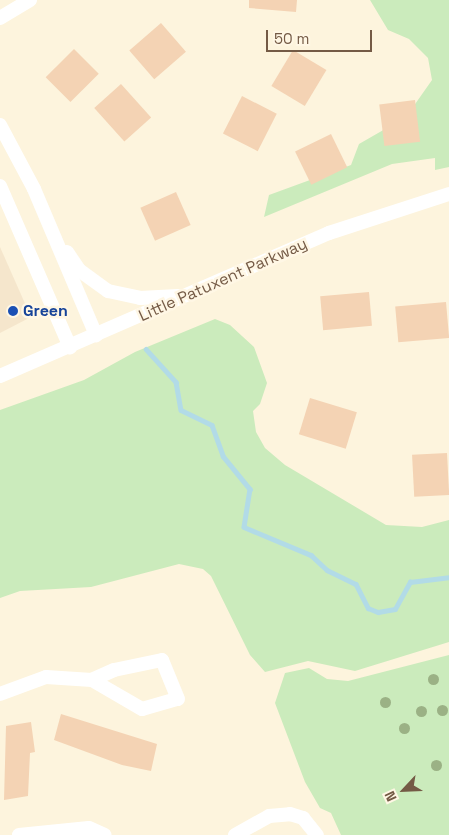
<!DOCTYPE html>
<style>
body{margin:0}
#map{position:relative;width:449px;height:835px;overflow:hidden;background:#fdf4dd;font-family:"Space Grotesk",sans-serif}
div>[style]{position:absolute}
.residential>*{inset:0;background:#f5e6cc}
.green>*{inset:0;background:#cbebbc}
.stream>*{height:4.5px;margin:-2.25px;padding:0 2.25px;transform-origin:2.25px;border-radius:2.25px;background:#b2dbe7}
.building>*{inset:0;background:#f4d3b4;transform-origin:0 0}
.minor>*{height:14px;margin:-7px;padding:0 7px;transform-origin:7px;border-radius:7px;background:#fff}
.trees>*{width:11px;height:11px;margin:-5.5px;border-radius:50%;background:#9bb185}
.dots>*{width:14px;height:14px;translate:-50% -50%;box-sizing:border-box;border:2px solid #fff7e5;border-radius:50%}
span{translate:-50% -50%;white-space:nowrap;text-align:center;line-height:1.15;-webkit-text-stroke:5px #fff7e5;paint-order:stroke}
.street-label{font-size:16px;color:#745a45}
.transit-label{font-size:16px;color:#164399;font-weight:700}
.left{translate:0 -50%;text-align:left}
.north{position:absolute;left:379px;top:765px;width:50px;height:50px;-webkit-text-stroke:4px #fff7e5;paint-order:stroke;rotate:245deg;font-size:14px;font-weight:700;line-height:20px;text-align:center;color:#745a45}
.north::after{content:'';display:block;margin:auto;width:18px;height:22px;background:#745a45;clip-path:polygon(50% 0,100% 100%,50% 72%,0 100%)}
.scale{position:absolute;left:266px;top:30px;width:106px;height:22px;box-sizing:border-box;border:2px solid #745a45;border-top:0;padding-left:6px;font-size:15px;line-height:18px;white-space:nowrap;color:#745a45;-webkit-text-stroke:4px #fff7e5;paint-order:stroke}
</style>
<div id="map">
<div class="residential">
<i style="clip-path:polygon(0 247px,31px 317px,0 333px)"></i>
</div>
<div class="green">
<i style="clip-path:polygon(370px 0,449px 0,449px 167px,435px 170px,435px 158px,392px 164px,264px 217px,269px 195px,351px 165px,359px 144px,406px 117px,432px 80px,428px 58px,409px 39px,388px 30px)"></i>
<i style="clip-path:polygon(215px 319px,230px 325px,254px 347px,267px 383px,260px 404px,253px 411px,256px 432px,265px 448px,285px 465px,386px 525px,422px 527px,449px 520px,449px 642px,355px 671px,308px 661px,265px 672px,250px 655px,211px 576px,203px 569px,179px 564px,91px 587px,20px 591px,0 598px,0 410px,84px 380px,135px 352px)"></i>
<i style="clip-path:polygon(449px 655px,449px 835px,341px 835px,331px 813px,320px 808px,305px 782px,275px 703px,285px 673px,309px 668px,327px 679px,348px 681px)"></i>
</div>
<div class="stream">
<i style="left:146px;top:349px;width:45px;rotate:47.7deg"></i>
<i style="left:176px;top:382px;width:28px;rotate:80deg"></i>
<i style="left:181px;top:410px;width:34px;rotate:26deg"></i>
<i style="left:212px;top:425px;width:33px;rotate:70deg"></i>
<i style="left:223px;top:456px;width:43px;rotate:50.7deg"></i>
<i style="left:250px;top:489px;width:38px;rotate:99deg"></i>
<i style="left:244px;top:527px;width:73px;rotate:22.7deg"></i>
<i style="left:311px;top:555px;width:22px;rotate:43deg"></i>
<i style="left:327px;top:570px;width:32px;rotate:26deg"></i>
<i style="left:356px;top:584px;width:27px;rotate:63deg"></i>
<i style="left:368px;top:608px;width:11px;rotate:22deg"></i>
<i style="left:378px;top:612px;width:17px;rotate:-10deg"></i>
<i style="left:395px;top:609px;width:31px;rotate:-61deg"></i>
<i style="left:410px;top:582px;width:39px;rotate:-7deg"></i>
</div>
<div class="building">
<i style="clip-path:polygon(249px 0,297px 0,296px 12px,249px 8px)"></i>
<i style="left:161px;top:23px;width:38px;height:42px;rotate:49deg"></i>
<i style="left:74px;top:49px;width:35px;height:40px;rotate:45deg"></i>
<i style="left:293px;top:50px;width:39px;height:42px;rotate:31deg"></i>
<i style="left:121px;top:84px;width:45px;height:36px;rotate:48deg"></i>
<i style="left:242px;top:96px;width:39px;height:42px;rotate:27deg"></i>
<i style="left:415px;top:100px;width:42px;height:36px;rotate:83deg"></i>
<i style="left:331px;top:134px;width:37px;height:40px;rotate:64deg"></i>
<i style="left:176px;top:192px;width:36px;height:39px;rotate:66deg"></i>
<i style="left:369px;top:292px;width:34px;height:49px;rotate:85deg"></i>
<i style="left:446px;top:302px;width:36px;height:51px;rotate:85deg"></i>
<i style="left:310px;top:398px;width:49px;height:38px;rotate:17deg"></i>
<i style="left:447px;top:453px;width:42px;height:35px;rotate:87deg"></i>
<i style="clip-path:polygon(61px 714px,157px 744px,151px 771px,122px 765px,54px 740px)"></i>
<i style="clip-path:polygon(31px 722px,35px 752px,30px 753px,28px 796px,4px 800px,6px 726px)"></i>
</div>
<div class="minor">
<i style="left:0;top:18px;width:35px;rotate:-31deg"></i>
<i style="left:0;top:125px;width:72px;rotate:62deg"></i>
<i style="left:34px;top:189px;width:159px;rotate:67deg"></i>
<i style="left:0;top:186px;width:176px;rotate:66.5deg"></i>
<i style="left:67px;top:252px;width:22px;rotate:56deg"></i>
<i style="left:79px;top:270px;width:36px;rotate:36deg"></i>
<i style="left:108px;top:291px;width:33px;rotate:12deg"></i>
<i style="left:140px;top:298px;width:38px;rotate:-3deg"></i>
<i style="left:0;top:376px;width:359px;rotate:-23.5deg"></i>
<i style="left:329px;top:233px;width:126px;rotate:-18deg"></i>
<i style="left:0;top:694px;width:49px;rotate:-20.3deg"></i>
<i style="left:46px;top:677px;width:46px;rotate:3.7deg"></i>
<i style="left:92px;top:680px;width:58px;rotate:30.1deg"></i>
<i style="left:142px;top:709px;width:37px;rotate:-16deg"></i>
<i style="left:178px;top:699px;width:42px;rotate:-112.3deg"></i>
<i style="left:162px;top:660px;width:49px;rotate:168.2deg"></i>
<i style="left:114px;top:670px;width:24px;rotate:156deg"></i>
<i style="left:19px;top:835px;width:70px;rotate:-5.7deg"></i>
<i style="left:89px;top:828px;width:17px;rotate:24deg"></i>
<i style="left:235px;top:835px;width:39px;rotate:-29deg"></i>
<i style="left:269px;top:816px;width:21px;rotate:-5deg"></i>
<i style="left:290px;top:814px;width:14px;rotate:17deg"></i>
<i style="left:303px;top:818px;width:22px;rotate:51deg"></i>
</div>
<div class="trees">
<i style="left:433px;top:679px"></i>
<i style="left:385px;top:702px"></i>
<i style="left:442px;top:710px"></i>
<i style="left:421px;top:711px"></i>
<i style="left:404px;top:728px"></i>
<i style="left:436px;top:765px"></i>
</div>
<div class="dots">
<i style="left:13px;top:311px;background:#1a4fb4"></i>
</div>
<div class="street-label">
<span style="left:223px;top:280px;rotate:-24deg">Little Patuxent Parkway</span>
</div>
<div class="transit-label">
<span class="left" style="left:23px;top:311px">Green</span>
</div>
<div class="north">N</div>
<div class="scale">50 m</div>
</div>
